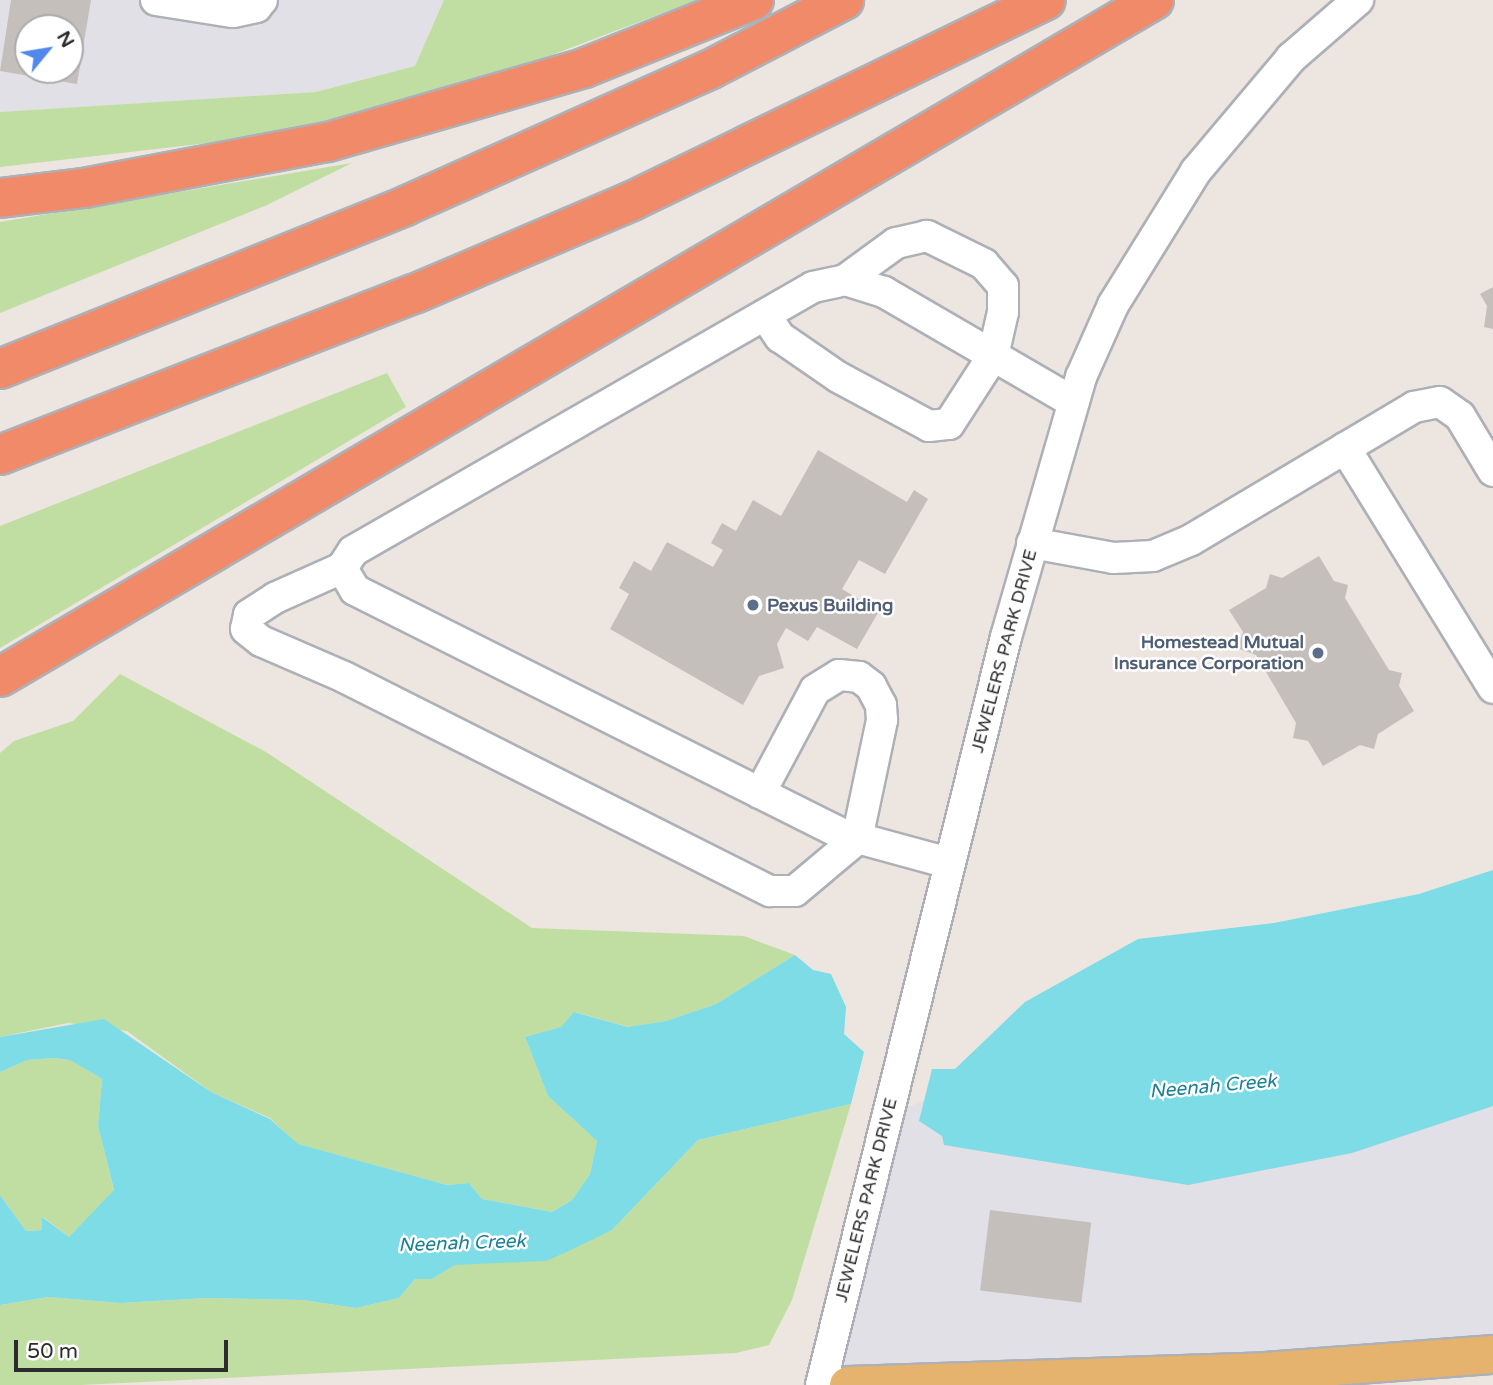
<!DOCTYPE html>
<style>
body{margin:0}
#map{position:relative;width:1493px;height:1385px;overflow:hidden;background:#ede5e0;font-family:"Varela Round",sans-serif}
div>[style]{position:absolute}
.industrial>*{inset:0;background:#e0e0e6}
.green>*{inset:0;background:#c1dea2}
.water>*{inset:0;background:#7ddce5}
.building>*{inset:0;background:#c5bfbc;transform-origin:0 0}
.roads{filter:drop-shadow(2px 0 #adb1b7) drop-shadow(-2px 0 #adb1b7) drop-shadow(0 2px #adb1b7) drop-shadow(0 -2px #adb1b7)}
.minor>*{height:30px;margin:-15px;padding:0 15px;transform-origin:15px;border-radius:15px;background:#fff}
.major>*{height:37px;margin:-18.5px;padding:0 18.5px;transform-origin:18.5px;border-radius:18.5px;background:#e5b36d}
.highway>*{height:38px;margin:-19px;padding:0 19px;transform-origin:19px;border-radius:19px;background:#f08a68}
.dots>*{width:19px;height:19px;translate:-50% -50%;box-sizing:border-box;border:4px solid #fff;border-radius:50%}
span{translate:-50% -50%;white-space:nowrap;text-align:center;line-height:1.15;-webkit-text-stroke:5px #fff;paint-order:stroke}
.service-label{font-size:18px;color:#4e5e75;font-weight:700}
.left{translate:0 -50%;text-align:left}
.right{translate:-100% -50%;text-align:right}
.street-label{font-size:18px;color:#2c2c2c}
.water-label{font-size:19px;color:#1a8093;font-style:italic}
.north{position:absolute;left:14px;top:14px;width:70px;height:70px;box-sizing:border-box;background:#fff;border:2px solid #ababab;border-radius:50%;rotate:60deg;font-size:19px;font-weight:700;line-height:28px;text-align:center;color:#2c2c2c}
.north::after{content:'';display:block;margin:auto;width:24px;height:32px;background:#5089ea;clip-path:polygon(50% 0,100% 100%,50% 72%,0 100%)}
.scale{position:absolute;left:14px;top:1340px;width:214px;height:32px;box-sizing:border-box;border:4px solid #2c2c2c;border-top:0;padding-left:9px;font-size:21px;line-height:24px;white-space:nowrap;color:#2c2c2c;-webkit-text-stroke:5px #fff;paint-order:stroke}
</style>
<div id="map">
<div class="industrial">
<i style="clip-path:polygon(evenodd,0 0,444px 0,415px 66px,316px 92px,0 112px,0 0,28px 28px,70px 28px,70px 70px,28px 70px,28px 28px)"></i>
<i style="clip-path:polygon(1493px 1034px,1493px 1354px,821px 1385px,885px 1118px,927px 1099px)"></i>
</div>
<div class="green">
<i style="clip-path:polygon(444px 0,697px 0,507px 72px,355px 118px,243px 139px,0 167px,0 112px,316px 92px,415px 66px)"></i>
<i style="clip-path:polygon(352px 163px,267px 205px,0 313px,0 222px)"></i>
<i style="clip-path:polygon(387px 373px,406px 407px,0 648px,0 526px)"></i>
<i style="clip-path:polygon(120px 674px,266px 752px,532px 928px,744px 936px,795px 955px,716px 1004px,666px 1021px,629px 1027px,575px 1012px,562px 1027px,525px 1037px,548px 1096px,597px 1141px,590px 1174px,572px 1200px,552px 1212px,482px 1199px,469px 1183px,447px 1185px,297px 1144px,270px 1118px,211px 1092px,127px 1031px,68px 1023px,0 1037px,0 753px,14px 741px,73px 721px)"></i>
<i style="clip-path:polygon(54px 1058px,70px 1060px,102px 1079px,98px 1126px,114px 1191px,69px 1237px,43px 1217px,42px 1230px,26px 1231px,0 1195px,0 1072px,27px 1060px)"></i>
<i style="clip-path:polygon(851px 1104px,792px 1300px,769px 1345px,736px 1353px,81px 1385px,0 1385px,0 1305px,48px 1297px,120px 1303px,207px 1298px,303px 1300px,356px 1308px,399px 1298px,415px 1279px,432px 1279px,455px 1265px,612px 1230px,698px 1140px)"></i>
</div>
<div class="water">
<i style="clip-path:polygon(1493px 870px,1493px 1106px,1352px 1153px,1188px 1185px,944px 1145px,942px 1136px,919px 1121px,932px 1069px,955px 1069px,1025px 1002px,1138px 939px,1274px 923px,1419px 894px)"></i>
<i style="clip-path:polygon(795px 955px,813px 970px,831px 974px,846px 1007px,844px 1034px,864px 1052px,851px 1104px,698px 1140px,612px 1230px,569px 1251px,546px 1261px,455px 1265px,432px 1279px,415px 1279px,399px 1298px,356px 1308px,303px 1300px,207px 1298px,120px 1303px,48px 1297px,0 1305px,0 1195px,26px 1231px,42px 1230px,42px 1217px,69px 1237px,114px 1190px,98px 1126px,102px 1079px,70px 1060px,54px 1058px,27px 1060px,0 1072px,0 1037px,104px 1019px,211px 1092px,270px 1119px,298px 1144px,447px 1185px,469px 1183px,482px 1199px,552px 1212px,572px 1200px,590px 1174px,597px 1141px,548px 1096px,525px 1037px,561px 1027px,574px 1012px,628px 1027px,666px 1021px,716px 1004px)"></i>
</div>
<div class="building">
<i style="clip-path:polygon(evenodd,11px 0,91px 0,77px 84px,0 71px,11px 0,28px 28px,70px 28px,70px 70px,28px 70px,28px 28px)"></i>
<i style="clip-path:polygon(1493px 287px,1493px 329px,1484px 327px,1487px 306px,1480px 294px)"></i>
<i style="clip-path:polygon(818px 450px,907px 502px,914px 490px,928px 499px,885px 574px,859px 560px,842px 589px,879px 611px,857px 649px,817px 627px,808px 641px,786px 628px,777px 644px,784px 668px,759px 676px,743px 705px,610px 629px,629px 594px,619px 588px,634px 561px,651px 571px,667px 542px,713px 567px,723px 550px,711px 543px,722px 523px,736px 531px,753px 500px,781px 516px)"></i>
<i style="clip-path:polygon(1319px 556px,1334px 581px,1348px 585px,1345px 598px,1389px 670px,1402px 673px,1399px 686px,1414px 711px,1378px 734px,1374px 749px,1360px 745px,1323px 766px,1308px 741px,1293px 738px,1296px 723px,1256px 655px,1237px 648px,1243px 632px,1229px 610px,1266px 588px,1270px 574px,1282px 578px)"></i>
<i style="left:990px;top:1210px;width:102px;height:81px;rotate:7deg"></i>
</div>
<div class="roads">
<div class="minor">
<i style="left:156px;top:0;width:78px;rotate:8.9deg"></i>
<i style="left:233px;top:12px;width:24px;rotate:-12deg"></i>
<i style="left:256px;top:7px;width:9px;rotate:-49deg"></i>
<i style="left:765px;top:315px;width:27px;rotate:56deg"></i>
<i style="left:780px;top:337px;width:70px;rotate:34.6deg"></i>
<i style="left:838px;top:377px;width:103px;rotate:28.3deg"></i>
<i style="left:929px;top:426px;width:20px;rotate:-6deg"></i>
<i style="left:949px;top:424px;width:81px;rotate:-57.1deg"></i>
<i style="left:993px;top:356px;width:45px;rotate:-77.2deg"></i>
<i style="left:1003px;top:312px;width:26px;rotate:-90deg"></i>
<i style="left:1003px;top:286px;width:29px;rotate:-131deg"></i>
<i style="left:984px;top:264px;width:64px;rotate:-153.8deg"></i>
<i style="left:927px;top:236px;width:32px;rotate:167deg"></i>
<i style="left:896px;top:243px;width:63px;rotate:144deg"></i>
<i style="left:1345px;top:448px;width:282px;rotate:58.3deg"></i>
<i style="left:1032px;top:543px;width:83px;rotate:10.4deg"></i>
<i style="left:1114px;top:558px;width:39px;rotate:-3deg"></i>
<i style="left:1153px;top:556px;width:41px;rotate:-22.8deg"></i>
<i style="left:1191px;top:540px;width:260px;rotate:-30.8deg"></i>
<i style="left:1414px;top:407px;width:26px;rotate:-11deg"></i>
<i style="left:1440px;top:402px;width:24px;rotate:35deg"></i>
<i style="left:1460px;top:416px;width:64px;rotate:59deg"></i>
<i style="left:342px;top:568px;width:73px;rotate:155.9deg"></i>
<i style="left:275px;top:598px;width:31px;rotate:147deg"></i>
<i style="left:249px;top:615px;width:14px;rotate:102deg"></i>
<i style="left:246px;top:629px;width:19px;rotate:39deg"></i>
<i style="left:261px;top:641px;width:90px;rotate:23.4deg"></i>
<i style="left:344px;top:677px;width:477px;rotate:26.7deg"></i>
<i style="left:770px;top:891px;width:25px"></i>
<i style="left:795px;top:891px;width:81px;rotate:-40deg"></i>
<i style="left:857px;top:839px;width:122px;rotate:-78.1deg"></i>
<i style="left:882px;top:720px;width:15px;rotate:-94deg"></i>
<i style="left:881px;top:705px;width:21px;rotate:-118deg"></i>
<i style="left:871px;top:686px;width:15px;rotate:-143deg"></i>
<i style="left:859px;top:677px;width:20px;rotate:-174deg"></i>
<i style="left:839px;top:675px;width:28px;rotate:148deg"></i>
<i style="left:815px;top:690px;width:117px;rotate:118.1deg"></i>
<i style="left:949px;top:863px;width:111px;rotate:-164.8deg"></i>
<i style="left:842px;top:834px;width:545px;rotate:-153.39deg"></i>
<i style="left:355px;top:590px;width:26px;rotate:-121deg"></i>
<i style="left:342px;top:568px;width:20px;rotate:-57deg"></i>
<i style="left:353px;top:551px;width:530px;rotate:-29.85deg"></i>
<i style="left:813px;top:287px;width:33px;rotate:-12deg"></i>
<i style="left:845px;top:280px;width:41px;rotate:17.1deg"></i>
<i style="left:884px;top:292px;width:219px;rotate:30.2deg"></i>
<i style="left:821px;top:1385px;width:771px;rotate:-76.11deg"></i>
<i style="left:1006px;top:637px;width:271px;rotate:-73.9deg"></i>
<i style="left:1081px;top:377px;width:79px;rotate:-66deg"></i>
<i style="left:1113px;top:305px;width:158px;rotate:-58.2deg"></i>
<i style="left:1196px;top:171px;width:148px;rotate:-49.9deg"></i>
<i style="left:1291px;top:58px;width:89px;rotate:-40.9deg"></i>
</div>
<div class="major">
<i style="left:848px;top:1385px;width:417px;rotate:-1.9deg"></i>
<i style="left:1265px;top:1371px;width:229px;rotate:-4.3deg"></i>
</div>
<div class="highway">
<i style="left:0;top:198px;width:85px;rotate:-6.8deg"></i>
<i style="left:84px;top:188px;width:248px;rotate:-10.7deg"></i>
<i style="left:328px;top:142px;width:266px;rotate:-16.1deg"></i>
<i style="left:584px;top:68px;width:183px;rotate:-21.8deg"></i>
<i style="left:0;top:369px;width:437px;rotate:-21.9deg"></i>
<i style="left:405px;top:206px;width:335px;rotate:-24.1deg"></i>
<i style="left:711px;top:69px;width:150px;rotate:-27.4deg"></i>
<i style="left:0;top:455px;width:444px;rotate:-21.3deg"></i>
<i style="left:414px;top:294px;width:237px;rotate:-23.1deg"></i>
<i style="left:632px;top:201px;width:460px;rotate:-25.9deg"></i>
<i style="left:0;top:677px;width:1338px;rotate:-30.4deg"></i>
</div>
</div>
<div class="dots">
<i style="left:753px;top:605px;background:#5c6f8a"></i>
<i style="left:1318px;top:653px;background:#5c6f8a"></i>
</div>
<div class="service-label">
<span class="left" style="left:767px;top:605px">Pexus Building</span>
<span class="right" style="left:1304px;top:653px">Homestead Mutual<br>Insurance Corporation</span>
</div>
<div class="street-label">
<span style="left:1004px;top:651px;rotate:-75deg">JEWELERS PARK DRIVE</span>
<span style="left:866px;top:1200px;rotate:-76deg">JEWELERS PARK DRIVE</span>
</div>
<div class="water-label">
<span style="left:1213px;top:1087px;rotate:-5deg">Neenah Creek</span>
<span style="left:462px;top:1244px;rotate:-2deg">Neenah Creek</span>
</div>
<div class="north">N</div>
<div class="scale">50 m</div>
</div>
